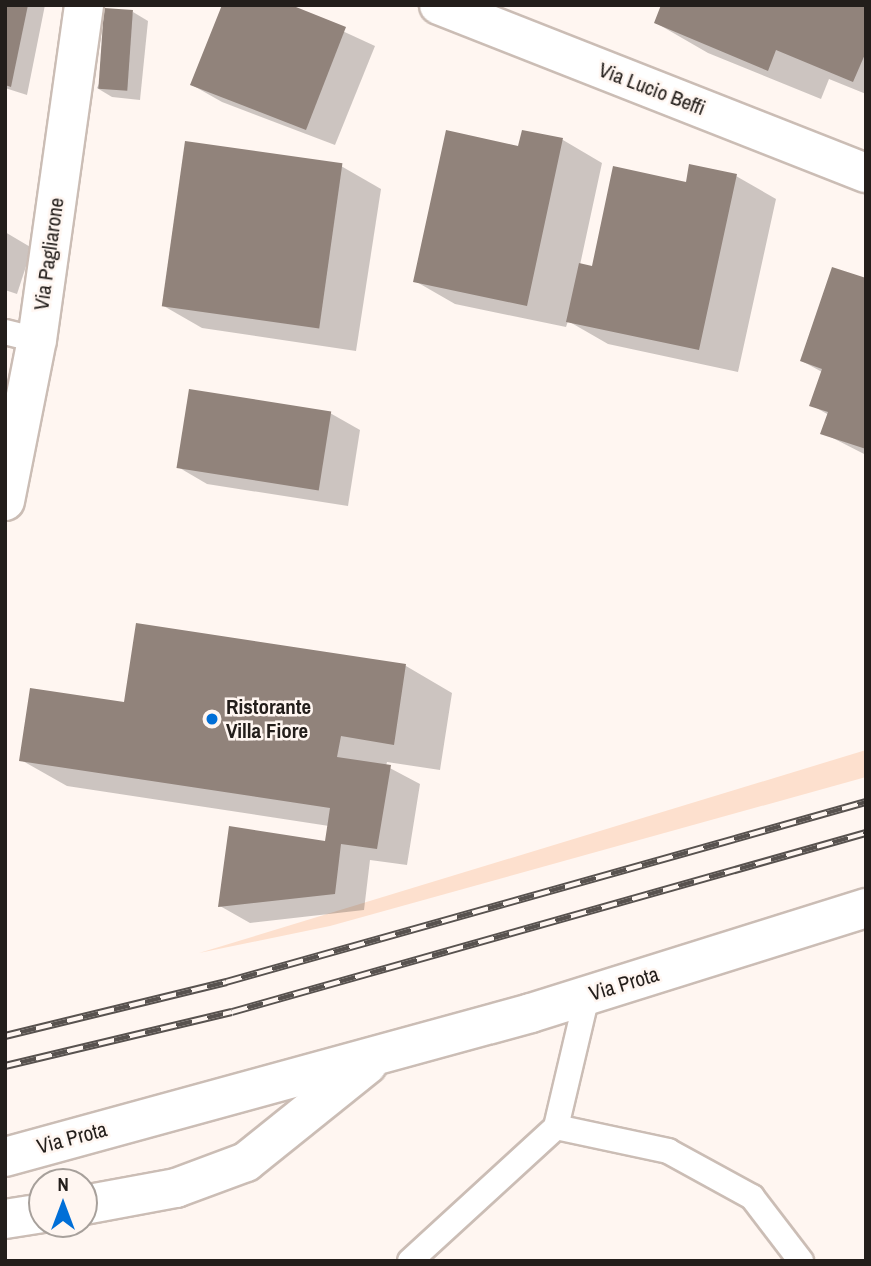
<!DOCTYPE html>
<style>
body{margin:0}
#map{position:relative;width:871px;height:1266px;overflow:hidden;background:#fff6f1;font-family:"Archivo Narrow",sans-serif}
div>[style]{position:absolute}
.green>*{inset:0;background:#fde0ce}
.shadow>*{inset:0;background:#0003}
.building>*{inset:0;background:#91837b;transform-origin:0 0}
.roads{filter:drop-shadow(2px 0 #cbbdb5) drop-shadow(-2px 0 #cbbdb5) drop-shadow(0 2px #cbbdb5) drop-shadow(0 -2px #cbbdb5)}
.service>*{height:24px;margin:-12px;padding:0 12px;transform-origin:12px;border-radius:12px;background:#fff}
.minor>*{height:38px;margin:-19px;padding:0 19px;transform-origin:19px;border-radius:19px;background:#fff}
.rail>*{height:8px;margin-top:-4px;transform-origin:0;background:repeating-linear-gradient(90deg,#fff6f1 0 16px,#58524f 0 32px);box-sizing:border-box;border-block:2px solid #58524f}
.dots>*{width:19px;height:19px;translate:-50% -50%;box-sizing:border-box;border:4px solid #fff6f1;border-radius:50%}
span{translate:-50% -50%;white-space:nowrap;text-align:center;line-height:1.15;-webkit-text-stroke:5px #fff6f1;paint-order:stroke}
.street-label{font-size:21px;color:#231e1b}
.poi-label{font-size:21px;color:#231e1b;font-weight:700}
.left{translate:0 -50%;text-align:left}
.frame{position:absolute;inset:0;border:7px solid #231e1b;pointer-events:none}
.north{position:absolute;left:28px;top:1168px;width:70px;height:70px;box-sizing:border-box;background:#fff6f1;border:2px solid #a7a09b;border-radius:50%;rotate:0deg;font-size:19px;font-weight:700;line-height:28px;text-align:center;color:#231e1b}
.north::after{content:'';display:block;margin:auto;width:24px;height:32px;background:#016fd7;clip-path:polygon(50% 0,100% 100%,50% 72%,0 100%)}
</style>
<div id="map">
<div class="green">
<i style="clip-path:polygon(866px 750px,866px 777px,330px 926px,199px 953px)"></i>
</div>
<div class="shadow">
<i style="clip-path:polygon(5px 5px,45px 5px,27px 95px,5px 88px)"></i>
<i style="clip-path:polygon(286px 5px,375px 46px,335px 145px,222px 102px,192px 85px)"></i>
<i style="clip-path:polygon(866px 5px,866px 94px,829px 79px,821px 99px,708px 53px,656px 23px)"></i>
<i style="clip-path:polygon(133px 12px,148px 21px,140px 100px,112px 97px,97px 88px)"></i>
<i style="clip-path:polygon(523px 132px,563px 140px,602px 163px,580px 265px,593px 268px,736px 176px,776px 199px,738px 372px,608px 344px,568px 321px,566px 327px,455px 304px,415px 281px,520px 148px)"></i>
<i style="clip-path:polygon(341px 166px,381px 189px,356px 351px,202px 328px,162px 305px)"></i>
<i style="clip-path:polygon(5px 232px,32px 248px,17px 294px,5px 290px)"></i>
<i style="clip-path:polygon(866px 280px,866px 455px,823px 433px,829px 415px,811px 405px,822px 372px,802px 361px)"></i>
<i style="clip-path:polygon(330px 413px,360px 430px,348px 506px,207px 484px,178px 467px)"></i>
<i style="clip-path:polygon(137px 625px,406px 666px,452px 693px,440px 770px,387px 762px,386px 766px,420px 784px,407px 865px,370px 860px,364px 910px,250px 923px,220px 906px,326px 843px,329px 826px,67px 786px,21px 760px,125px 704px)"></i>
</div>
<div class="building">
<i style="clip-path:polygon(5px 5px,28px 5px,11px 87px,5px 85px)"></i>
<i style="clip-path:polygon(222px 5px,291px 5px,346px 27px,306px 130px,190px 85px)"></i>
<i style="clip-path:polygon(661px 5px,866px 5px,866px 52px,853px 82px,776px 50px,768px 71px,654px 23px)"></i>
<i style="left:104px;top:8px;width:29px;height:81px;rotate:4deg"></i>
<i style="clip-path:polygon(446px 130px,518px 146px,522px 130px,563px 138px,527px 306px,413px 282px)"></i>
<i style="left:185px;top:141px;width:159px;height:167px;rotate:8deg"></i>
<i style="clip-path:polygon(689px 164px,737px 174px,699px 350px,566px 322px,579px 263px,592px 266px,613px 166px,686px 182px)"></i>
<i style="clip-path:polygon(832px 267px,866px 278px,866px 449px,820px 434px,828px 412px,809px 406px,822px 369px,800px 361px)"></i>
<i style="left:189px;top:389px;width:144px;height:80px;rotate:9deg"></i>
<i style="clip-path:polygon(136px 623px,406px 664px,394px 745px,341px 736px,337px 757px,391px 765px,377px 849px,341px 844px,335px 894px,218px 907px,229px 826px,325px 841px,330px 808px,19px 761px,30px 688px,124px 702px)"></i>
</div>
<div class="roads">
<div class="service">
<i style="left:5px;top:332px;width:33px;rotate:14deg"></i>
<i style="left:556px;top:1127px;width:115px;rotate:12.1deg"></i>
<i style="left:668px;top:1151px;width:96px;rotate:28.7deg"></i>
<i style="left:752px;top:1197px;width:81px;rotate:52.6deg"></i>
<i style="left:410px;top:1261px;width:198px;rotate:-42.5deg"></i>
<i style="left:556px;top:1127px;width:135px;rotate:-76.7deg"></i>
</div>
<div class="minor">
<i style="left:439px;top:5px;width:459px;rotate:21.5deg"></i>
<i style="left:5px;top:501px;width:164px;rotate:-78.8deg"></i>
<i style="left:37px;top:340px;width:338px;rotate:-82deg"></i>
<i style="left:5px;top:1157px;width:545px;rotate:-15.31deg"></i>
<i style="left:531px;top:1013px;width:351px;rotate:-17.4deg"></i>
<i style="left:84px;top:1205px;width:94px;rotate:-10.5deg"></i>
<i style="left:176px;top:1188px;width:75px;rotate:-20.4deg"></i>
<i style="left:246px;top:1162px;width:156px;rotate:-38.8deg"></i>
<i style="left:5px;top:1219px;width:37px;rotate:-9deg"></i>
</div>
</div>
<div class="rail">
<i style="left:5px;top:1036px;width:228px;rotate:-13.7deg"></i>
<i style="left:226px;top:982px;width:665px;rotate:-15.71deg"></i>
<i style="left:5px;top:1066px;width:233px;rotate:-13.4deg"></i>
<i style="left:232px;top:1012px;width:659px;rotate:-15.77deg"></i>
</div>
<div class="dots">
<i style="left:212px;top:719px;background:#016fd7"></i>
</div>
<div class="street-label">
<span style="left:652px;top:89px;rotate:21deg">Via Lucio Beffi</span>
<span style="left:49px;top:254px;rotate:-82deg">Via Pagliarone</span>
<span style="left:624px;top:984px;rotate:-17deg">Via Prota</span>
<span style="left:72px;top:1138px;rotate:-15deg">Via Prota</span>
</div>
<div class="poi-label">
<span class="left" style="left:226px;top:719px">Ristorante<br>Villa Fiore</span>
</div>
<div class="frame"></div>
<div class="north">N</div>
</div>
